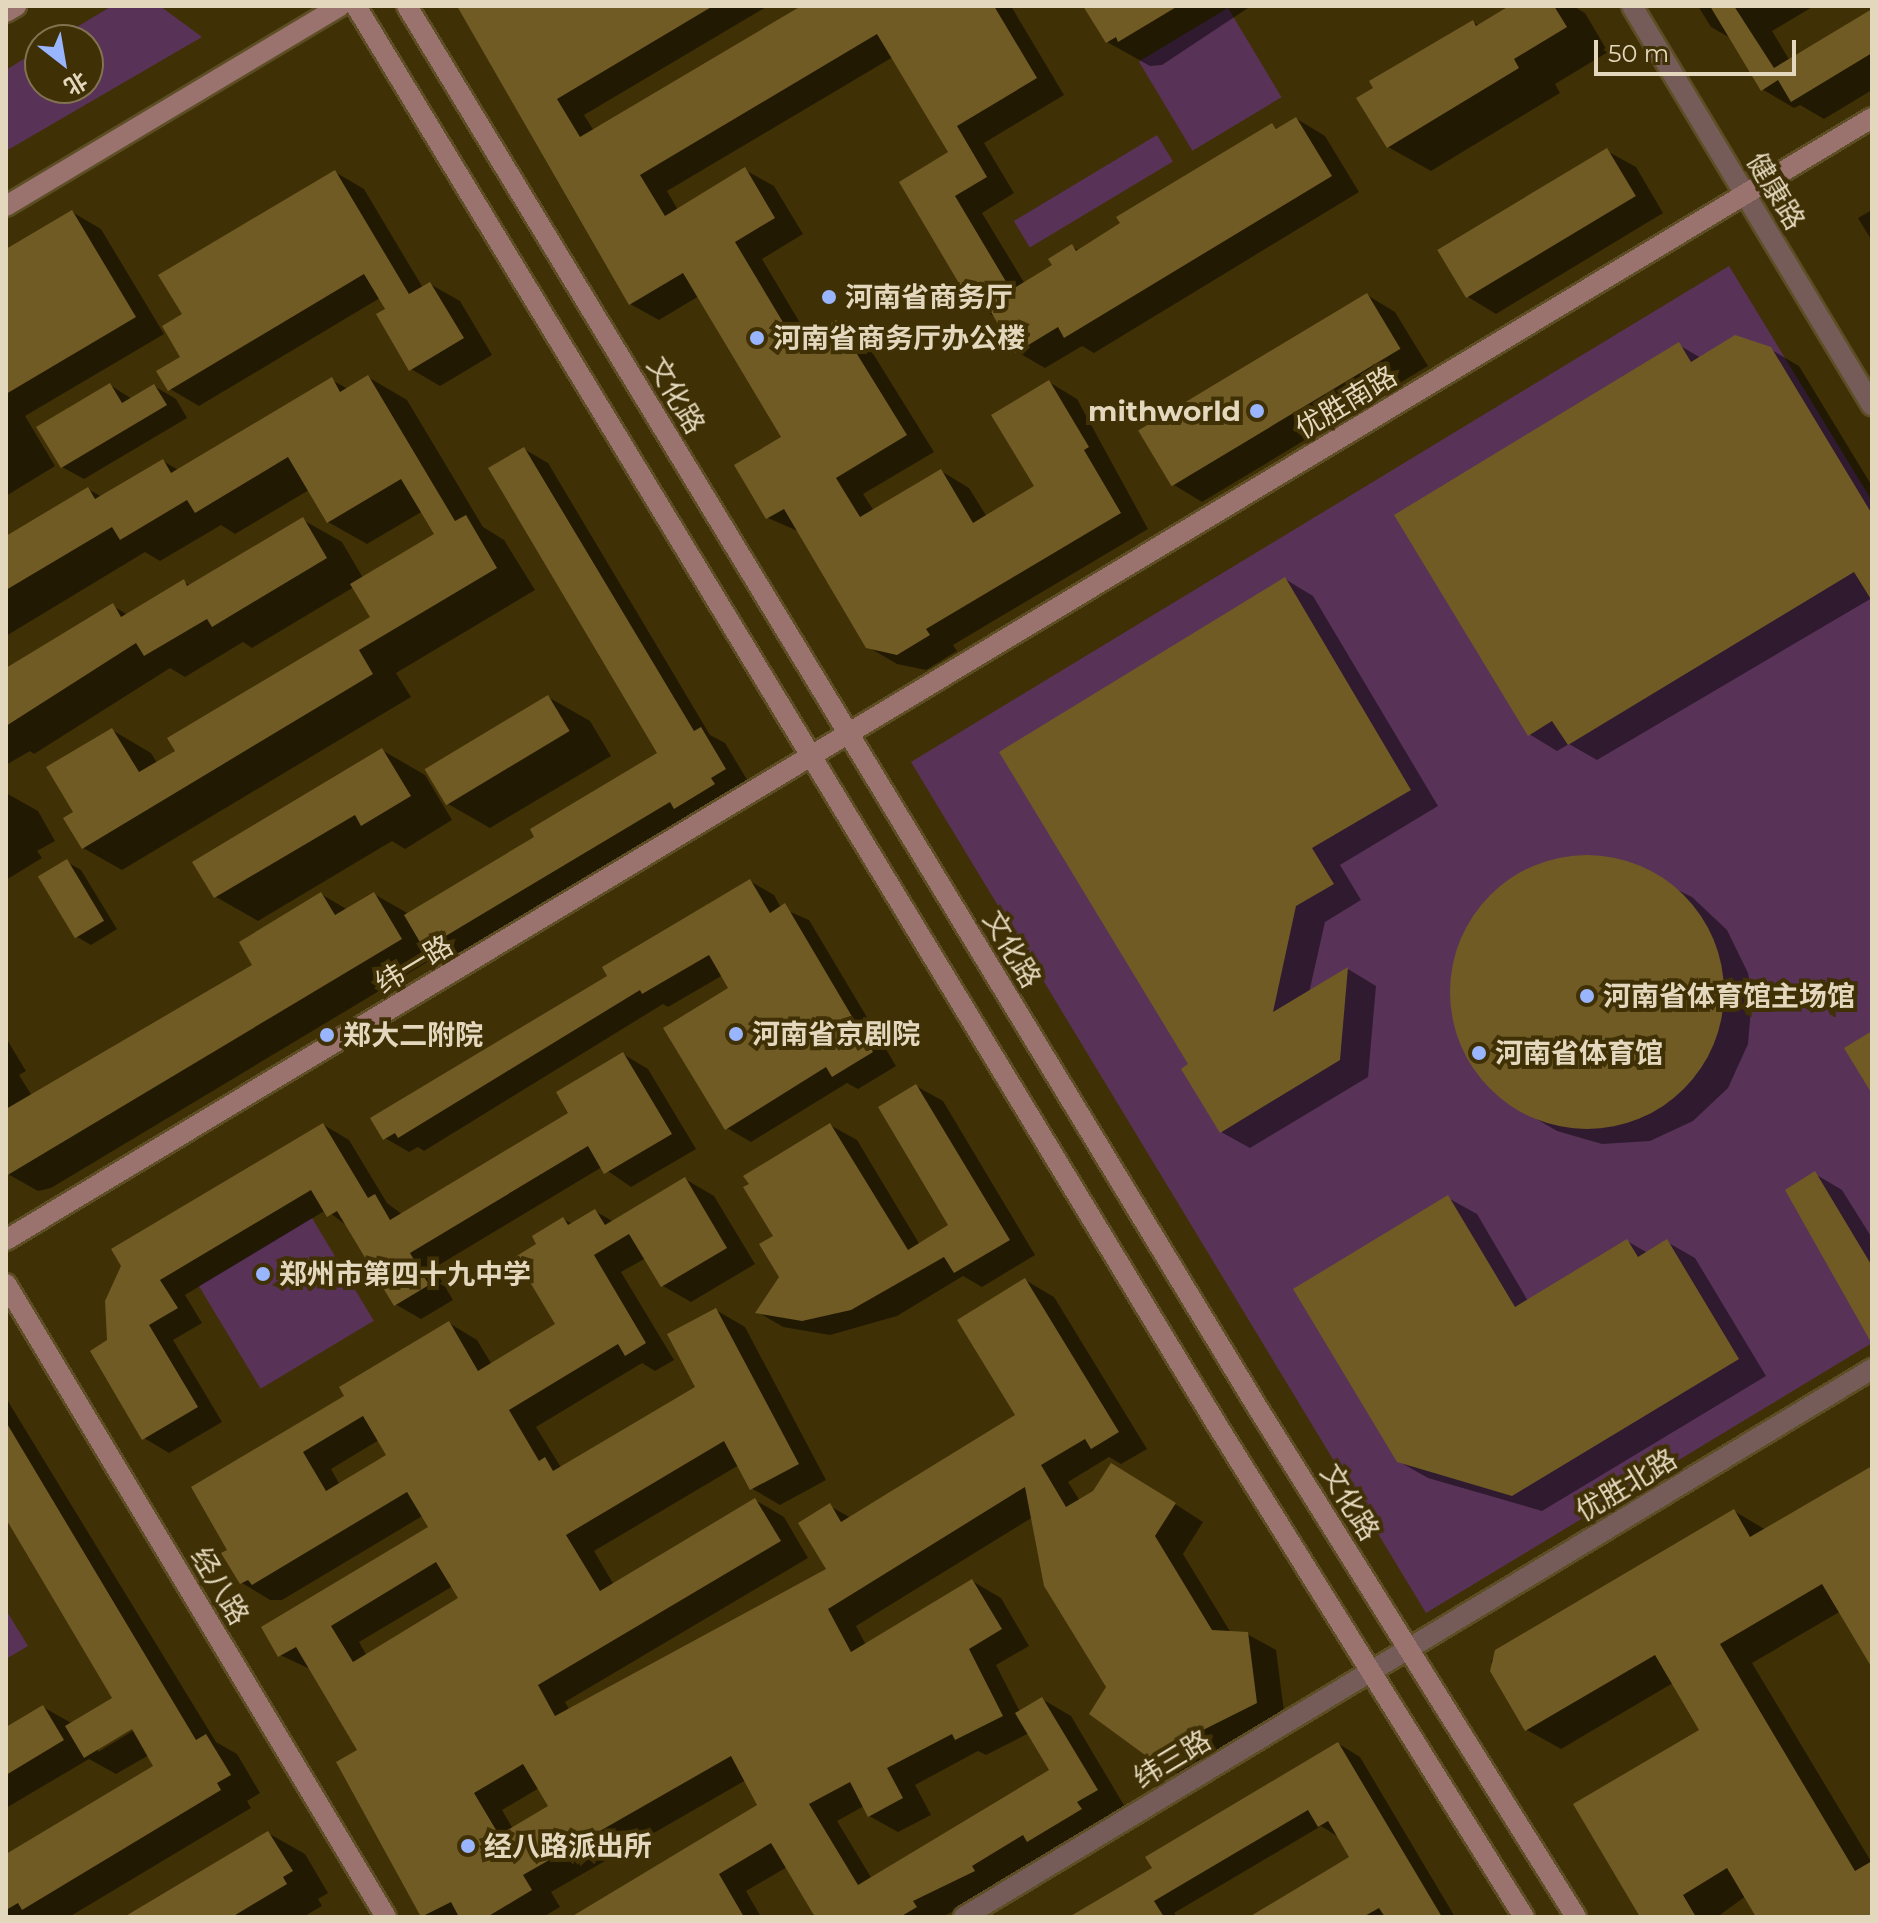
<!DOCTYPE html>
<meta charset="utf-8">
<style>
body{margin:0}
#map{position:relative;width:1878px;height:1923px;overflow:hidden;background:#403005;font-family:Montserrat,"Noto Sans SC",sans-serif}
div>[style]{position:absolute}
.green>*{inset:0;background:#593258;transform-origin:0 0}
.shadow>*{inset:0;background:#0007}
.building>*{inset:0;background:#705b25;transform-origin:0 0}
.round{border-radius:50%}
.roads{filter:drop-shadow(2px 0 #5d4e26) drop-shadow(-2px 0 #5d4e26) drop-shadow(0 2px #5d4e26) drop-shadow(0 -2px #5d4e26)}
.street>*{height:20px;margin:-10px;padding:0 10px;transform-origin:10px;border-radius:10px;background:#765c59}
.secondary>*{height:20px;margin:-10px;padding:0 10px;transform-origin:10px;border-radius:10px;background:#9b736e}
.dots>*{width:22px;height:22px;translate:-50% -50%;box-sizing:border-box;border:4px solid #403005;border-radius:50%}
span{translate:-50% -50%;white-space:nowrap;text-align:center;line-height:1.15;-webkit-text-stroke:8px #403005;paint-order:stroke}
.street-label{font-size:28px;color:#e3d8bd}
.poi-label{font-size:28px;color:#e3d8bd;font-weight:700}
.left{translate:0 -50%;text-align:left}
.right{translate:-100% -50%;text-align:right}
.frame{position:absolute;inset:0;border:8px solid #e3d8bd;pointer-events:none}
.north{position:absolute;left:24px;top:24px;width:80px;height:80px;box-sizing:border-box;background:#403005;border:2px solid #81734f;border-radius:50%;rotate:149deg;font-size:22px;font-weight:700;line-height:32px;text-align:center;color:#e3d8bd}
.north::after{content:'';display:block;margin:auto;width:28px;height:36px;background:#99b5fd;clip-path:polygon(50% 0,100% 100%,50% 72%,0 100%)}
.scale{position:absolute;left:1594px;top:40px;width:202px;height:36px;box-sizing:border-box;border:4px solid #e3d8bd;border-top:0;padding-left:10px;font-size:24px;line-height:28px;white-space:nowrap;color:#e3d8bd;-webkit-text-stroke:6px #403005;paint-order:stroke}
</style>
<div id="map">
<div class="green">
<i style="clip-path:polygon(112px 6px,160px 6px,202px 37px,6px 151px,6px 70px,40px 49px,40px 88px,88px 88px,88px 40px,55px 40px)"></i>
<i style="left:1228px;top:8px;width:104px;height:104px;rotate:59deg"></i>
<i style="left:1157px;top:135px;width:31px;height:167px;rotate:59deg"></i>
<i style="clip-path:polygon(1729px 266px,1872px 501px,1872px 1343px,1426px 1613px,911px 762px)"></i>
<i style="left:312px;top:1218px;width:120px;height:132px;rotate:59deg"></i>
<i style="clip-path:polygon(6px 1610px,28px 1646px,6px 1659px)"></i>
</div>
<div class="shadow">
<i style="clip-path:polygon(459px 6px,768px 6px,584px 115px,594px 131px,801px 6px,1011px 6px,1064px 95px,984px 143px,1014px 193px,982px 213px,1025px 284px,1054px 266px,1072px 246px,1079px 251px,1272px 125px,1279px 130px,1297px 119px,1325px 136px,1359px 192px,1094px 353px,1082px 346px,1045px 368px,1017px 352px,997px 318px,974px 305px,901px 182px,950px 153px,893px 57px,667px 191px,678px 210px,745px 170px,774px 186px,803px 234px,762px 259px,809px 338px,836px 323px,864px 339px,934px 452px,863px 494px,874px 511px,941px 471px,969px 488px,987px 517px,1037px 487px,1049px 382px,1077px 399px,1148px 529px,953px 645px,957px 651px,926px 670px,897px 664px,868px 647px,800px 532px,768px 518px,784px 438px,699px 296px,659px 320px,630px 304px)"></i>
<i style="clip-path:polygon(1086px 6px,1251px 6px,1162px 65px,1150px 66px,1107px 42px)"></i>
<i style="clip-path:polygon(1513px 6px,1573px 6px,1585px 13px,1608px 52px,1555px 84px,1560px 93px,1431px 171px,1388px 147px,1473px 22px,1480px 26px)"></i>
<i style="clip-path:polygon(1698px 6px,1814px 6px,1772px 31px,1790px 61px,1872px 11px,1872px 90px,1824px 119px,1800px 105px,1794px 108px,1762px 89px,1732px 39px,1711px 27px)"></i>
<i style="clip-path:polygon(1607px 151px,1636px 167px,1663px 213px,1496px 314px,1468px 297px)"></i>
<i style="clip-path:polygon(335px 172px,364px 189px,423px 288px,430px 284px,460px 301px,492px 355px,440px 386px,411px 369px,380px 298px,199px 406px,170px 389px,183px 357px,185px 315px)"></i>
<i style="clip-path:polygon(1872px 210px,1872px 241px,1858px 218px)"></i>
<i style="clip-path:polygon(72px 212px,101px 229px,164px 334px,25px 416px,55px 466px,6px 496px,6px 251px)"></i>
<i style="clip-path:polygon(1367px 295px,1395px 312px,1428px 366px,1202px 502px,1174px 485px)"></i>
<i style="clip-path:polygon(1679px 345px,1701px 358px,1770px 349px,1799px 366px,1872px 486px,1872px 598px,1597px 760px,1569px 744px,1557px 751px,1529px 734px)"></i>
<i style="clip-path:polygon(368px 377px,407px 400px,483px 527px,504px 540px,535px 590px,396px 673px,411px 697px,122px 870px,83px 848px,76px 812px,112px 730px,151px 753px,157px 763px,373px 618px,354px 587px,252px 648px,243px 642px,185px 677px,170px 668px,34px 754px,30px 751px,6px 765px,6px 670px,113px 606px,128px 615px,184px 582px,191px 586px,303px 520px,342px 542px,363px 578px,436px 535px,423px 511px,367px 544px,328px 522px,309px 490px,235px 534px,221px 525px,160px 561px,145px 552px,6px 636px,6px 538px,88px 489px,102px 497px,163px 461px,180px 471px,332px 380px,348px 389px)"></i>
<i style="clip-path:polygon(110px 385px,132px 399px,154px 386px,176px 399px,187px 418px,84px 479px,62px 467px)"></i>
<i style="clip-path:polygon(524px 449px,548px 463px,710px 735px,725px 743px,749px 783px,450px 961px,429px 950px,434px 958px,51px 1188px,38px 1191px,6px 1173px,6px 1038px,26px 1071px,19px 1075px,32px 1096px,255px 966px,321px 894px,348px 910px,374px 894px,409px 914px,537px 837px,659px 754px)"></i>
<i style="clip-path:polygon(1285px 579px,1313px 596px,1438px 806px,1340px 865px,1361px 900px,1325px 922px,1309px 993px,1348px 969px,1376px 986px,1368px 1077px,1250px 1148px,1221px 1132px,1191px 1065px)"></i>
<i style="clip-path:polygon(548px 697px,590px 721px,611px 756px,490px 828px,448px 804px)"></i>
<i style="clip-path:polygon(382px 750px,425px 775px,452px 820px,405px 849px,392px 841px,258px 921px,216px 897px)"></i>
<i style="clip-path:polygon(6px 793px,38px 811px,55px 841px,37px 851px,42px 858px,6px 880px)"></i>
<i style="clip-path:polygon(1571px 858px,1618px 861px,1692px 897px,1727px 930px,1748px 973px,1752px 996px,1748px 1044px,1728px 1088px,1693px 1121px,1650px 1141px,1602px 1144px,1557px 1131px,1528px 1114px,1478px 1071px,1454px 1011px,1455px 965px,1473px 921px,1505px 886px,1548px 864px)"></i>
<i style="clip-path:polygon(67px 862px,81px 870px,117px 929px,91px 945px,77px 937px)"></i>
<i style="clip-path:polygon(750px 881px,774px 895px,781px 908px,809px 920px,896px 1066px,858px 1089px,847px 1083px,751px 1142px,727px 1128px,731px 989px,723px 975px,668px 1007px,663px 1004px,424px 1151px,418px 1147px,409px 1152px,385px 1138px)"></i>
<i style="clip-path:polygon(623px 1054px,648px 1069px,696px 1149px,631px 1187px,602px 1167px,434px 1268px,453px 1300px,421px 1319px,395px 1304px,350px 1228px,326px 1210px,185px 1295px,202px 1323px,173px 1340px,222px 1422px,169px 1453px,144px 1438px,109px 1342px,107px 1301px,324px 1125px,349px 1140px,387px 1203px,403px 1215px,571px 1114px)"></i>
<i style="clip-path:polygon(916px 1086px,943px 1101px,1035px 1255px,982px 1287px,963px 1276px,897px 1316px,830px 1335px,783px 1327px,758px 1312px,781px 1277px,776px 1237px,830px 1125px,857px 1140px,920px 1245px,951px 1226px)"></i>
<i style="clip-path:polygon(1815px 1174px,1842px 1190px,1872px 1238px,1872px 1333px)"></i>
<i style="clip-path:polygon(evenodd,685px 1179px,714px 1196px,755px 1264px,691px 1302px,663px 1286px,646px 1258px,621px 1272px,674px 1360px,655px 1371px,642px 1363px,536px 1427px,562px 1469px,698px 1387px,716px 1310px,745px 1327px,826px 1480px,780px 1505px,751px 1488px,739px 1465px,594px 1551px,614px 1585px,755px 1500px,784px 1517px,808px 1558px,565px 1702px,570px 1711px,829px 1570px,830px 1506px,851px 1518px,1018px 1415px,1025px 1280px,1054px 1297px,1147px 1449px,1121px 1464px,1109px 1457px,1068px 1482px,1080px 1501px,1141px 1482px,1203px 1522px,1183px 1554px,1231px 1633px,1247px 1634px,1276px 1650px,1285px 1719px,1194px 1765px,1185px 1778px,1157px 1761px,1109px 1687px,1033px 1517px,856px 1626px,866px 1645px,972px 1581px,1001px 1598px,1029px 1646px,996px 1665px,1020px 1712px,1042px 1699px,1071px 1716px,1125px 1807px,1105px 1819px,1109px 1826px,1058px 1857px,1049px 1852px,1000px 1882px,1002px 1887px,942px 1917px,808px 1917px,815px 1913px,787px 1867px,746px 1891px,761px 1917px,574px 1917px,760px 1806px,746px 1780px,551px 1892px,560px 1907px,543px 1917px,424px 1917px,339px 1763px,360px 1750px,312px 1670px,280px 1655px,431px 1528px,424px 1515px,282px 1600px,270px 1600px,242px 1583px,230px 1550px,193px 1488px,347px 1396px,449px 1323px,477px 1340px,492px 1365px,558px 1325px,539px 1244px,563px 1219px,573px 1224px,595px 1211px,614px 1222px,685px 1179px,379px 1440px,388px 1456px,340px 1485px,331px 1469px,379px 1440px,685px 1179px,453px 1586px,460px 1598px,367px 1656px,359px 1642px,453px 1586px,685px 1179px,1029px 1733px,1052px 1771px,872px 1879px,837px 1821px,864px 1806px,869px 1816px,898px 1832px,931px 1815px,915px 1785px,978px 1751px,986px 1755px,1029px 1733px,685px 1179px,539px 1788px,551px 1807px,513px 1829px,502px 1810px,539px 1788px)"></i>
<i style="clip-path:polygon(1448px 1198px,1477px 1214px,1528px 1301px,1627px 1241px,1648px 1253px,1667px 1242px,1695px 1258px,1766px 1376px,1542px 1511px,1428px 1478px,1398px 1461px)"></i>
<i style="clip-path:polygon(evenodd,6px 1398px,216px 1742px,237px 1754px,260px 1793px,247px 1801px,251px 1808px,69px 1917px,6px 1917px,6px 1857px,156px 1766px,149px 1755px,116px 1774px,89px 1759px,6px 1808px,6px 1729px,43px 1707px,73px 1724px,115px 1699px,6px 1515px,6px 1398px,139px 1723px,141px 1726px,98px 1752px,98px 1748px,139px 1723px)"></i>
<i style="clip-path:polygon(1872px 1468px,1872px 1664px,1841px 1611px,1752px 1663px,1872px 1863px,1872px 1917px,1758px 1917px,1746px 1896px,1717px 1917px,1642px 1917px,1702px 1731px,1673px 1683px,1561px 1749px,1527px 1730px,1491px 1662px,1496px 1652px,1734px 1511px,1766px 1530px)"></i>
<i style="clip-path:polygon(1339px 1744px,1360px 1757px,1455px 1917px,1253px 1917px,1352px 1858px,1340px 1838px,1321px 1826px,1174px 1913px,1177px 1917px,1072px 1917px,1154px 1869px)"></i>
<i style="clip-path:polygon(268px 1833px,305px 1854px,328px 1893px,318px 1899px,322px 1906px,303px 1917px,128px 1917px)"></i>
</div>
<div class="building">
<i style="clip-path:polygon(457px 6px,713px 6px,557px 99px,580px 137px,801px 6px,994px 6px,1037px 78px,957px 126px,987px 177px,955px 196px,1011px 290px,1052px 265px,1048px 259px,1072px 244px,1076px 251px,1120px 223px,1116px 217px,1272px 123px,1276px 129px,1296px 117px,1332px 176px,1064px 338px,1058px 327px,1015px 353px,984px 300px,973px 307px,899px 182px,948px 152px,877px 34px,640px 175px,665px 216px,745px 167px,775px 218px,735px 242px,796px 344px,836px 320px,907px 435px,836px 478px,860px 517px,941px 469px,973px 523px,1034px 486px,991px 415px,1049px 380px,1089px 447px,1084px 450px,1121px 513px,926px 629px,930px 635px,897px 655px,866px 648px,784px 509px,766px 519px,734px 465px,781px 437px,683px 273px,629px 305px)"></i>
<i style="clip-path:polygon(1083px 6px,1178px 6px,1118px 42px,1116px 37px,1106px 43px)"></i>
<i style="clip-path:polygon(1509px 6px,1554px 6px,1567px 27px,1514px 59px,1519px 68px,1387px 148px,1356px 98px,1373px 88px,1369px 81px,1473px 20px,1476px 26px)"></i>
<i style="clip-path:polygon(1710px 6px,1734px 6px,1774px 68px,1872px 9px,1872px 53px,1791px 102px,1778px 80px,1761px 91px)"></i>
<i style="left:1607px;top:148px;width:56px;height:198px;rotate:59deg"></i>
<i style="clip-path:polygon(335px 170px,409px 294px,430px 282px,464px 338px,409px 371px,376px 314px,385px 309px,364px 274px,168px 391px,156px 371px,180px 357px,162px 326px,182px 314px,158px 275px)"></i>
<i style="clip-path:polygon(72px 210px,136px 317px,6px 394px,6px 249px)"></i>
<i style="left:1367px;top:293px;width:65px;height:267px;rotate:59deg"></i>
<i style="clip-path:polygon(1735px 335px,1771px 347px,1872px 514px,1872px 601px,1854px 572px,1568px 745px,1552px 721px,1528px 736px,1394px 515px,1679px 342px,1691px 362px)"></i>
<i style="clip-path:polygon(368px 375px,455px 521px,466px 515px,497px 568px,359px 650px,373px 674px,82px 849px,63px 818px,73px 812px,46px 767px,112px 728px,139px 772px,175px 751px,167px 738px,370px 617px,350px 584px,434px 534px,401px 479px,327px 523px,288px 457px,195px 513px,187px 500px,120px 540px,112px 527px,6px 590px,6px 536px,88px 487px,95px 499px,163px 459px,171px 473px,332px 377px,340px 392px)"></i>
<i style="clip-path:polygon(110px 383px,122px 403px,154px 384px,167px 405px,61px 468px,36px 427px)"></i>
<i style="clip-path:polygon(524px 447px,694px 731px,701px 727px,726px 769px,711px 778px,715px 784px,674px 809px,670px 802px,424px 949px,404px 915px,534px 837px,530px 829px,657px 753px,488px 468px)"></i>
<i style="clip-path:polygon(303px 517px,327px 558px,212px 627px,207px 619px,144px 656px,136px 643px,6px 726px,6px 668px,113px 603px,121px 617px,184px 579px,187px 586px)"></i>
<i style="clip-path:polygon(1285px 577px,1411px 790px,1312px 848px,1334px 884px,1296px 906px,1273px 1012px,1348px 967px,1340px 1060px,1220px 1133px,1181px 1069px,1188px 1064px,999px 752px)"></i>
<i style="left:548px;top:695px;width:42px;height:144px;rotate:59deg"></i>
<i style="clip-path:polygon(382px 748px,411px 796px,361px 826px,355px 815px,214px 898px,192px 862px)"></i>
<i class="round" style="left:1450px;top:855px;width:274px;height:274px"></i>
<i style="left:67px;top:859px;width:72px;height:34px;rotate:59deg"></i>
<i style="clip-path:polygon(750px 879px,770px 913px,785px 903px,873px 1052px,832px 1077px,826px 1067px,725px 1130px,663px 1028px,728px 988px,709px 955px,642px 994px,640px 990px,398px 1138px,395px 1133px,383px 1140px,370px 1118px,607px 976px,602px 967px)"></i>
<i style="clip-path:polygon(321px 892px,335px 915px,374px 892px,402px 939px,6px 1176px,6px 1109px,252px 965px,239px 942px)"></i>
<i style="clip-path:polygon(1872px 1031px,1872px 1094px,1844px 1048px)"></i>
<i style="clip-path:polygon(623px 1052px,672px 1134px,604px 1174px,588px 1146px,410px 1253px,429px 1285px,394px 1306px,337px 1211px,327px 1217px,311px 1190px,160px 1280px,178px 1308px,149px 1325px,198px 1407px,142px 1440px,90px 1351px,107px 1340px,105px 1301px,121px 1266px,111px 1249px,323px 1123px,368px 1198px,375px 1194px,390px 1220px,568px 1113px,556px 1092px)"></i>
<i style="clip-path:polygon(916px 1084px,1010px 1240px,954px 1273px,944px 1257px,851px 1310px,802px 1321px,755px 1313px,779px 1277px,759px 1244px,773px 1236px,743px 1187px,749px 1184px,743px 1176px,830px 1123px,908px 1250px,948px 1225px,878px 1107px)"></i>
<i style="clip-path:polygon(1815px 1171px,1872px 1266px,1872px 1344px,1785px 1190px)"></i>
<i style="clip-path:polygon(evenodd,685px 1177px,727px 1248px,661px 1287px,629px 1234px,594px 1255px,646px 1343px,625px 1356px,618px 1344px,509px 1410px,539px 1461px,545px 1457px,553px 1471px,695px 1387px,667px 1334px,716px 1308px,799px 1464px,750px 1490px,724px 1441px,566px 1535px,600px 1591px,755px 1498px,781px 1541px,538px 1685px,555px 1716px,826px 1569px,798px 1523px,830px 1503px,841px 1522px,1015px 1415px,957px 1320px,1025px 1278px,1119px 1432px,1091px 1449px,1085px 1439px,1041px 1465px,1066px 1507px,1093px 1491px,1111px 1463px,1176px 1503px,1155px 1536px,1212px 1630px,1248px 1632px,1257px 1703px,1165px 1749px,1156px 1763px,1089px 1714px,1106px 1687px,1044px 1586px,1025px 1487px,828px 1609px,851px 1652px,972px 1579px,1002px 1629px,969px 1649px,1003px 1716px,955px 1740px,952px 1734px,887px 1768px,903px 1798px,868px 1817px,850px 1782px,809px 1804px,858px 1885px,1049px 1770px,1015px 1713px,1042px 1697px,1098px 1790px,1077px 1802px,1082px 1809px,1027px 1842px,1023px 1835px,972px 1866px,975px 1871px,913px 1901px,917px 1907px,900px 1917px,815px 1917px,771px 1843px,719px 1874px,744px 1917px,571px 1917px,757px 1805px,731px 1756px,523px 1875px,532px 1890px,487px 1917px,459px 1917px,451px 1902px,421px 1917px,336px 1762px,357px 1750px,296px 1647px,278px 1657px,261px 1627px,428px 1527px,407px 1492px,252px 1585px,248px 1580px,240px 1584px,221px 1553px,227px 1550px,191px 1487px,344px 1396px,339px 1387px,449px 1321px,478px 1371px,555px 1324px,515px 1257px,536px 1244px,532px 1236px,563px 1217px,568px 1225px,595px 1209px,605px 1225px,685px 1177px,363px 1416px,386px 1455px,326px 1491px,303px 1452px,363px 1416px,685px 1177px,436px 1562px,458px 1598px,353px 1662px,331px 1626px,436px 1562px,685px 1177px,523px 1764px,548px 1806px,499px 1835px,474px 1793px,523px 1764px)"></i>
<i style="clip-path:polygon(1448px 1195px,1515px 1307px,1627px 1239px,1638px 1257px,1667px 1239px,1739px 1359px,1512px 1496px,1397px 1462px,1293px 1289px)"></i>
<i style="clip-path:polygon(6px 1422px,196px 1740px,206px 1734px,231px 1775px,217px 1783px,221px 1790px,22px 1910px,18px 1903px,6px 1910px,6px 1854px,153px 1766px,132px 1729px,84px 1758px,65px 1726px,112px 1698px,6px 1519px)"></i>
<i style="clip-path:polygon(1872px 1466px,1872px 1668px,1822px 1584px,1720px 1644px,1855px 1871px,1872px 1861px,1872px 1917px,1756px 1917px,1727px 1868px,1683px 1895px,1696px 1917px,1640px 1917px,1573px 1804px,1699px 1730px,1655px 1655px,1525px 1731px,1490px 1671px,1495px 1650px,1734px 1509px,1750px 1537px)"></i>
<i style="clip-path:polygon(43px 1705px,64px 1740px,6px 1775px,6px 1727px)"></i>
<i style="clip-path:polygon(1338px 1742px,1442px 1917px,1385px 1917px,1379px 1908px,1363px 1917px,1249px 1917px,1349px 1857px,1328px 1821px,1318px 1827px,1308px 1810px,1154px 1901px,1164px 1917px,1069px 1917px,1152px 1868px,1145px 1857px)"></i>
<i style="clip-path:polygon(268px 1831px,293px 1871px,283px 1877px,287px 1884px,232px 1917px,124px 1917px)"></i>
</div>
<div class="roads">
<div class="street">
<i style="left:1632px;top:6px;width:466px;rotate:59deg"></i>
<i style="left:964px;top:1917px;width:1061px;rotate:-31.11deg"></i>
</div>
<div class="secondary">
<i style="left:356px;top:6px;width:1669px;rotate:58.75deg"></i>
<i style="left:1222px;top:1433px;width:570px;rotate:58.04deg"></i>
<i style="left:407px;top:6px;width:1642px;rotate:58.75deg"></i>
<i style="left:1259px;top:1410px;width:598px;rotate:57.98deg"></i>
<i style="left:6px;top:12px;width:12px;rotate:-31deg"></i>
<i style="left:6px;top:206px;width:389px;rotate:-30.9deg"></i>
<i style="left:6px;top:1240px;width:2177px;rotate:-31.02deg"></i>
<i style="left:6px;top:1284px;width:738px;rotate:59.02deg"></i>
</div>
</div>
<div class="dots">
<i style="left:829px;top:297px;background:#99b5fd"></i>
<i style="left:757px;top:338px;background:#99b5fd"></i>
<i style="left:1257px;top:411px;background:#99b5fd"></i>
<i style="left:1587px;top:996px;background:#99b5fd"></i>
<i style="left:736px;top:1034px;background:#99b5fd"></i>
<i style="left:327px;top:1035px;background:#99b5fd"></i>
<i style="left:1479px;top:1053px;background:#99b5fd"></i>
<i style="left:263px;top:1274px;background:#99b5fd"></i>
<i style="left:468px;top:1846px;background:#99b5fd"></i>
</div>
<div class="street-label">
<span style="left:1776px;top:191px;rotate:59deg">健康路</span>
<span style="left:676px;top:395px;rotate:59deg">文化路</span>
<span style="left:1346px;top:402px;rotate:-31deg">优胜南路</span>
<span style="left:1012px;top:949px;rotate:59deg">文化路</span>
<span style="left:414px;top:964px;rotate:-31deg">纬一路</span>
<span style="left:1626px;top:1485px;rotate:-31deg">优胜北路</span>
<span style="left:1350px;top:1502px;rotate:58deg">文化路</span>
<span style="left:220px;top:1586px;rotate:59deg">经八路</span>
<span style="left:1172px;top:1759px;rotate:-31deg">纬三路</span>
</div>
<div class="poi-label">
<span class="left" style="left:845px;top:297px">河南省商务厅</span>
<span class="left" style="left:773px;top:338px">河南省商务厅办公楼</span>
<span class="right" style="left:1241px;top:411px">mithworld</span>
<span class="left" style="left:1603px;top:996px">河南省体育馆主场馆</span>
<span class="left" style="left:752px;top:1034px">河南省京剧院</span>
<span class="left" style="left:343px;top:1035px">郑大二附院</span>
<span class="left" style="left:1495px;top:1053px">河南省体育馆</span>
<span class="left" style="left:279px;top:1274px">郑州市第四十九中学</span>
<span class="left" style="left:484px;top:1846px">经八路派出所</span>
</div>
<div class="frame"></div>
<div class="north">北</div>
<div class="scale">50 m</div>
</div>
